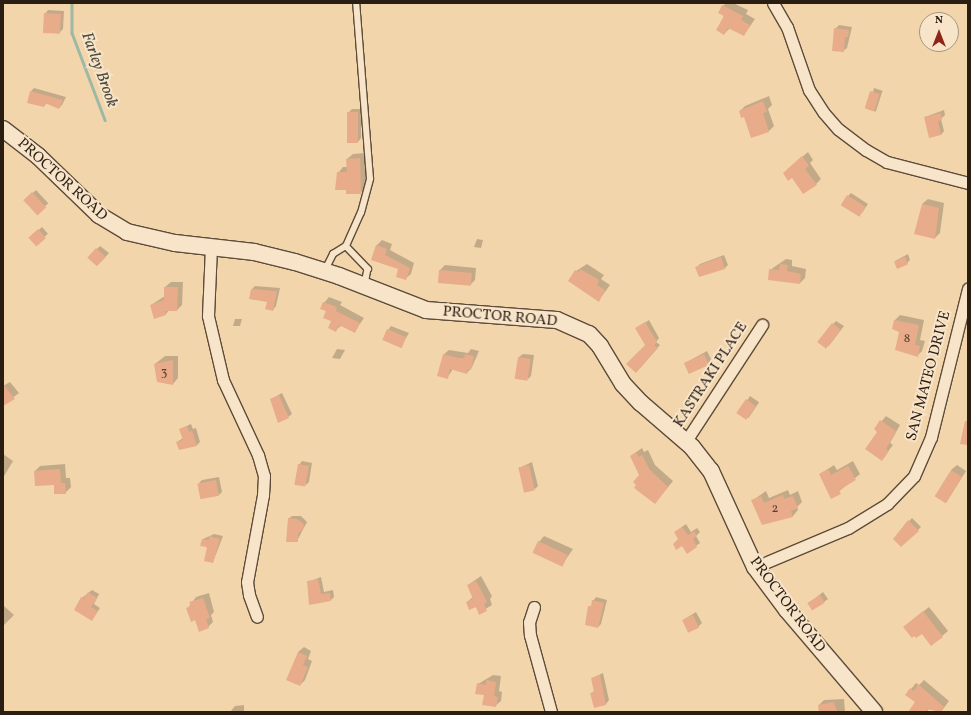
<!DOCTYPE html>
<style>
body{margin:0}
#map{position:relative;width:971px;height:715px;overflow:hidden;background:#f3d5ac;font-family:Vollkorn,serif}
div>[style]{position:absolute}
.shadow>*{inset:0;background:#0003;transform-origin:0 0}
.stream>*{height:2.5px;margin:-1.25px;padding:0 1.25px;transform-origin:1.25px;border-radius:1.25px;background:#9db9a5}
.building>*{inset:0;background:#e8ac8a;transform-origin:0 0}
.roads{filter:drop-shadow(1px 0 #5c4c39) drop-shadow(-1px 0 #5c4c39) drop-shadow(0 1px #5c4c39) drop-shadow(0 -1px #5c4c39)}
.service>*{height:5.5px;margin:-2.75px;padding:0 2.75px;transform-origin:2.75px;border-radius:2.75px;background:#f7e4c9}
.minor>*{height:11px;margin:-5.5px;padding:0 5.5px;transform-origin:5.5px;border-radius:5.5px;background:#f7e4c9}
.secondary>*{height:16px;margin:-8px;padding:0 8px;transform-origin:8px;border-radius:8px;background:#f7e4c9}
span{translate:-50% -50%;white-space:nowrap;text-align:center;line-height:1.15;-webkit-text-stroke:4px #f7e4c9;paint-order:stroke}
.number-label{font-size:13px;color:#5a4231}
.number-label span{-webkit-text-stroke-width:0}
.street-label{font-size:15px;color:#2a1e13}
.water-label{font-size:16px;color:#4c4c3f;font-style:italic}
.frame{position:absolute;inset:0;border:4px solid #2a1e13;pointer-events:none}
.north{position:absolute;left:919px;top:12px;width:40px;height:40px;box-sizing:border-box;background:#f7e4c9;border:1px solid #a59580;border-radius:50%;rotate:0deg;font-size:11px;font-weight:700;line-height:16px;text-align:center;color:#2a1e13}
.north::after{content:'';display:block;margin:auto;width:14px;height:18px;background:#8f2418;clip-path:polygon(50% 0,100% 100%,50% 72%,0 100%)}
</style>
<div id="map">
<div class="shadow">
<i style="clip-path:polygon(726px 3px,733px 3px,748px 10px,746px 14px,755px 19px,744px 35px,730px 28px,724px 34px,723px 6px)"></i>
<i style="clip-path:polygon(48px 10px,64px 11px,63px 29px,60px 32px,45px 14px)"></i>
<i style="clip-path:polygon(839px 25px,852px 27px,847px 48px,843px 51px,835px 29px)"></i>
<i style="clip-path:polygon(34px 88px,66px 97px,62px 105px,59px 108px,47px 103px,44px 106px,31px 91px)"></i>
<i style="left:874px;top:88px;width:9px;height:22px;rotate:18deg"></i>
<i style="clip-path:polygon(769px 96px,772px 105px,768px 109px,774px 126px,769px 131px,740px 111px,745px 106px)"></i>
<i style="clip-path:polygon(352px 109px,361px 109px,361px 138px,358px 142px,348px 113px)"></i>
<i style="clip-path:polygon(944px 110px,945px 115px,941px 119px,944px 131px,941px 135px,925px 117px)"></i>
<i style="clip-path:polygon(808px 152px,813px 160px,810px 163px,821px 179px,816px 184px,789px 168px)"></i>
<i style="clip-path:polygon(365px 153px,366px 187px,360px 193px,338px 173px,343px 167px,348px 167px,347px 159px,353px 154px)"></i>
<i style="left:36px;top:190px;width:18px;height:15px;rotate:47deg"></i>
<i style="clip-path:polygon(851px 193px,868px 204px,862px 213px,848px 196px)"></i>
<i style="clip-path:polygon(928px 199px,944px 203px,940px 233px,935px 238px,922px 204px)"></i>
<i style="left:42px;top:227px;width:9px;height:16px;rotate:49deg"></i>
<i style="clip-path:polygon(477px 239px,483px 240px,481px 248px,474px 247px)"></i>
<i style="clip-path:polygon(382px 240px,392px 244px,390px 250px,414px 263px,411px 274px,405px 279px,400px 268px,372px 259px,376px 246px)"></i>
<i style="clip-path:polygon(100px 246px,109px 253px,101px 262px,97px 249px)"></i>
<i style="clip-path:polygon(908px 254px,910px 260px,907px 263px,895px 261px)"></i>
<i style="clip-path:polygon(724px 255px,728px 265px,725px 268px,700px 276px,696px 268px,700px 264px)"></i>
<i style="clip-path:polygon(786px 259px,792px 260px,792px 266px,806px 269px,805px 278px,800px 283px,770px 270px)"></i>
<i style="clip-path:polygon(587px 264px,604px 275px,601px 279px,610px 285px,599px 300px,576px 271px)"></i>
<i style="clip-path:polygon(445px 265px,476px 268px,475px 280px,470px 285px,439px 282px,440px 270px)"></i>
<i style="clip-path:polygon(171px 282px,183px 282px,182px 305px,177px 310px,169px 310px,166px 314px,151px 305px,165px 296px,165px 287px)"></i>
<i style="clip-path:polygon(255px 286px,280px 288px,276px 306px,273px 310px,268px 301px,252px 289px)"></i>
<i style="clip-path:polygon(329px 297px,342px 302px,340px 305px,364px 318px,355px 331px,342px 325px,336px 330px,324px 303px)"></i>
<i style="clip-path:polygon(900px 315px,924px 320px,920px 340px,925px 341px,922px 351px,917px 356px,900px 332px,895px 320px)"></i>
<i style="clip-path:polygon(235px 319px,242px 319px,240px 326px,233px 326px)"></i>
<i style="clip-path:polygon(649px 320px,659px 338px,656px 342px,660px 345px,638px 369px,646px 345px,637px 328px)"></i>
<i style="clip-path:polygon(836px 321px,844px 326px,828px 347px,833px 324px)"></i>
<i style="clip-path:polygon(391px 326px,409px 333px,401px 346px,388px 330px)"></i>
<i style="clip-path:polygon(337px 349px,345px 350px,340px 359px,332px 358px)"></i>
<i style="clip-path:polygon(471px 349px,479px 351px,472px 367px,467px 373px,453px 369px,447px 378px,443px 355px,449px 350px,468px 353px)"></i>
<i style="clip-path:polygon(707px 351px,712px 361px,708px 364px,685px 363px)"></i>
<i style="clip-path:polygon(523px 354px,534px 355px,531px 376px,528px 379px,519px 357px)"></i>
<i style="clip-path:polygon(165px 356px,178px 356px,178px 378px,173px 384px,155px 364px)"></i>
<i style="clip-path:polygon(10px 382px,19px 393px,3px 405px,3px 386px)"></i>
<i style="clip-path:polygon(282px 393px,292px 414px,288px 417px,271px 399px)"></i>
<i style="left:750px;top:396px;width:11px;height:19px;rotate:34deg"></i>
<i style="clip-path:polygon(886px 416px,900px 425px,890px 443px,893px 445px,882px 459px,879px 431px,875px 429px)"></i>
<i style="clip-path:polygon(191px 424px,193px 429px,196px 428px,200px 442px,197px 445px,179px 448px,177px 442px,183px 438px,180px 429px)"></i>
<i style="clip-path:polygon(642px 448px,644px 452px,648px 450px,655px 465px,673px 481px,655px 503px,631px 456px)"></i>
<i style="clip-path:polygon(3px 454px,13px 461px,3px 478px)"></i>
<i style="clip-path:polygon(302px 461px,312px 463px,309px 482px,306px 485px,299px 465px)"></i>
<i style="clip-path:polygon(853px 461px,860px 474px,831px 498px,820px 474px,834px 465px,837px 470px)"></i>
<i style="clip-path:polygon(532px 462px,538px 486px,535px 489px,519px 468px)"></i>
<i style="clip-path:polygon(65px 464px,66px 478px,70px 478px,71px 487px,65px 493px,35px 471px,40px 466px)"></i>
<i style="clip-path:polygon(957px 465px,966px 471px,946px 503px,951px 470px)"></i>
<i style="clip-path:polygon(219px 477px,222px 492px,219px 495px,199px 483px,202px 480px)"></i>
<i style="clip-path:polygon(788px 490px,790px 495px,798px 491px,802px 502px,797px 507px,798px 510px,793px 516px,763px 524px,753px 500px,766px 491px,769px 498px)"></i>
<i style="clip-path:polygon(292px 516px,301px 516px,307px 522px,297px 541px,288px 519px)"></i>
<i style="clip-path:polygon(912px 518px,921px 527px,918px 530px,901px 530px)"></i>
<i style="clip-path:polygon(686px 524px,691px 532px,697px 528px,700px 532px,696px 536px,700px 543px,687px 552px,675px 532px)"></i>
<i style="clip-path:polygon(214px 534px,223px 536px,213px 562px,203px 539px)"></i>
<i style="clip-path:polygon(544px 536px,573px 549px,562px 565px,539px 542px)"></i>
<i style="clip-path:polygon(481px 576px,492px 596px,490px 599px,492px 605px,479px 613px,476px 606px,467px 602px,473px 597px,468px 585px)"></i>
<i style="clip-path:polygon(321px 577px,324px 592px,333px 590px,334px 597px,331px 600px,310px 604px,308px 582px)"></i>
<i style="clip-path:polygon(92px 590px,99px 594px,94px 604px,100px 608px,92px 620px,82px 598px)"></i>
<i style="clip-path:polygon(823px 592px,828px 599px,824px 602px,809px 603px)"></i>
<i style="clip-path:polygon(209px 593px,214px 612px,211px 615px,213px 622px,208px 627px,196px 619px,188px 608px,196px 597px)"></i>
<i style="clip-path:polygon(596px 597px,607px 600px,601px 624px,598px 627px,593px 601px)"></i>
<i style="clip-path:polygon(4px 606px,14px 615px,3px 626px,3px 607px)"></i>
<i style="clip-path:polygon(929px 607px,948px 631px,931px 645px,922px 633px,904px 627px)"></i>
<i style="clip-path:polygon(696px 612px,702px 623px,698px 627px,683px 620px)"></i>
<i style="clip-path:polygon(304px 647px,311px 651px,308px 659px,312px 661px,305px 680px,300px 685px,298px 652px)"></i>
<i style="clip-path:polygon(603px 673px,609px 700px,606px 704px,591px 694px,595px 690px,592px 678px)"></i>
<i style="clip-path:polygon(493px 675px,501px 676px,499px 691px,502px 692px,501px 701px,495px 706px,478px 684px)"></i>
<i style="clip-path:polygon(924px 680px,949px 701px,941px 712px,929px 709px,927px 712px,914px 712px,916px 702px,906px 695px,916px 683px,919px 685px)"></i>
<i style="clip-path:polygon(844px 699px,845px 712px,820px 712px,819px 705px,824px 700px)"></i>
<i style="clip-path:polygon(244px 705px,244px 712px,230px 712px,235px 706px)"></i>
</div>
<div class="stream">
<i style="left:72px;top:3px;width:30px;rotate:90deg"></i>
<i style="left:72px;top:33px;width:93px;rotate:69.2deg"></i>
</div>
<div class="building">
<i style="clip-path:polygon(722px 5px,743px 16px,741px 20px,750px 25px,744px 36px,728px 28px,724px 35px,716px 30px,724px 16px,718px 13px)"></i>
<i style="left:44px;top:13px;width:17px;height:20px;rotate:3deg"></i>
<i style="clip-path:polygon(834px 28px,849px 30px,848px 37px,845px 37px,844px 52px,832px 51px)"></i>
<i style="clip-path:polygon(30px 91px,63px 100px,59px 109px,45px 103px,44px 107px,27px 103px)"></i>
<i style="left:870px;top:91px;width:10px;height:18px;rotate:17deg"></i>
<i style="clip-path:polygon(763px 101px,767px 112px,763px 113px,769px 132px,751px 138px,744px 117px,741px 118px,739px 111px)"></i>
<i style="left:347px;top:112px;width:11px;height:31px"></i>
<i style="clip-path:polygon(941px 113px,942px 120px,938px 121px,941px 135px,929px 138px,924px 117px)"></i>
<i style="clip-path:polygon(802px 156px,809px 166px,805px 169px,817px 185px,803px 194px,792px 178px,788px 181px,783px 173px)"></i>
<i style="clip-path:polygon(360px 158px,361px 194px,346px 194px,346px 190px,335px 190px,337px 172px,347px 172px,346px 159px)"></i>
<i style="left:32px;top:192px;width:21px;height:12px;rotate:47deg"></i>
<i style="left:847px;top:195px;width:22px;height:12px;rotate:32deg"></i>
<i style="clip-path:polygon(922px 204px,939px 208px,935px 239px,914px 234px)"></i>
<i style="left:38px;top:229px;width:12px;height:13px;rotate:48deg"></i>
<i style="clip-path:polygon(376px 245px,387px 249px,385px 255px,410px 268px,406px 280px,396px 277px,398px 269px,371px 260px)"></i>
<i style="left:96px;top:248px;width:13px;height:13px;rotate:42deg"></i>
<i style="clip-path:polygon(721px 257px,725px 269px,699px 277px,695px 267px)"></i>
<i style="left:905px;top:257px;width:8px;height:12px;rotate:67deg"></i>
<i style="clip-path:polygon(780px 264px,788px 265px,787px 271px,801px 274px,800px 284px,768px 280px,769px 269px,779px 270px)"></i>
<i style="clip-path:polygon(580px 269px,599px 280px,597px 285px,605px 290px,599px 302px,568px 281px,575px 270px,579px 272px)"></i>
<i style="left:439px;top:270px;width:33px;height:13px;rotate:5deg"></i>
<i style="clip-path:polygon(164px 287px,178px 287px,177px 311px,165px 311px,166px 315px,154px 319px,150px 305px,164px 300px)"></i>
<i style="clip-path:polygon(251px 289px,277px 291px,273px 311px,265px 309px,267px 302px,249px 299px)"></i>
<i style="clip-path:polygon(323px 302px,337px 307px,336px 311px,360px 323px,355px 333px,339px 325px,336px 332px,328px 328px,331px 321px,323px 318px,326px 311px,320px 309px)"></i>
<i style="clip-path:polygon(894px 320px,919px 325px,915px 345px,920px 346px,918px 357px,895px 350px,899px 332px,892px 329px)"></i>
<i style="clip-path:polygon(645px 322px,657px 342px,654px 345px,658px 348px,636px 373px,626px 364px,645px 345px,635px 328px)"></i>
<i style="left:832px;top:323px;width:11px;height:24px;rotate:38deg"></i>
<i style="left:387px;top:329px;width:21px;height:12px;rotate:23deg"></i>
<i style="clip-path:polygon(443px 354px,458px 358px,464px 358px,465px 354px,474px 356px,471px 370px,468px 369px,467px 374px,450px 369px,448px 379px,437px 376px)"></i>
<i style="left:704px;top:354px;width:12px;height:22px;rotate:66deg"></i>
<i style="left:518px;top:357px;width:13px;height:22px;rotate:9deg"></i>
<i style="clip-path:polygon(173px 360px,173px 385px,157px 382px,154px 364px)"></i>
<i style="clip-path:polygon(3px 384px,15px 399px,3px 406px)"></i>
<i style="clip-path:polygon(279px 395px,289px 418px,278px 423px,270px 399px)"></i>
<i style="left:746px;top:399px;width:12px;height:17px;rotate:35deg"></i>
<i style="clip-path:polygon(880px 420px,896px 431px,886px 449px,889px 451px,882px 461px,865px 449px,877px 432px,874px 429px)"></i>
<i style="clip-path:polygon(965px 421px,968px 421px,968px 445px,960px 444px)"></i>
<i style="clip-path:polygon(187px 426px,189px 432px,192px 431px,197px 446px,179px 450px,176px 442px,183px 440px,179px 429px)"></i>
<i style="clip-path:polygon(636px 452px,639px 457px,642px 455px,650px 470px,668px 487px,655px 504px,634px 488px,636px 485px,633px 482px,639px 475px,630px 456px)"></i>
<i style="left:298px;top:464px;width:11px;height:21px;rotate:10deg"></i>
<i style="left:529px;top:465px;width:26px;height:11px;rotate:77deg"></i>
<i style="clip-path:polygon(848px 466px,856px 480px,839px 490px,841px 494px,831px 499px,819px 474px,828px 469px,831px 475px)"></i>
<i style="clip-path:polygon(60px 469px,61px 483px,65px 483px,66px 494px,54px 494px,54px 485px,35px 486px,34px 471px)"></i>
<i style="left:951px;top:470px;width:13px;height:31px;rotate:32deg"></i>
<i style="left:216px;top:480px;width:16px;height:19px;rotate:79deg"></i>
<i style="clip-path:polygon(783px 495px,784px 499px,793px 496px,798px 508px,791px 511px,793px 517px,762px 525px,751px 500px,761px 496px,764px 503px)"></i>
<i style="clip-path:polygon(288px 518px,297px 519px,304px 524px,303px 529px,298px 534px,298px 542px,286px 542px)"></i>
<i style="clip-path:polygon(908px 520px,919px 531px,901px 547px,893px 539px)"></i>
<i style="clip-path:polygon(682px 527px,688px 535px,694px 531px,697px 536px,693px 539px,697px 547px,687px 554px,682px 546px,676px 550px,673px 544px,678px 539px,674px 532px)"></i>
<i style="clip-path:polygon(209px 536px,220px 539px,213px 563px,204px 561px,207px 547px,200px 546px,202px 539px,209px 540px)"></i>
<i style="left:538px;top:541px;width:33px;height:13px;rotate:25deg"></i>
<i style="clip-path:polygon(318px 579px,321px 594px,330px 593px,331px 601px,309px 605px,307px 581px)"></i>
<i style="clip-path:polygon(476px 581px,487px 602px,484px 604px,487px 611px,479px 615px,476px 607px,469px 610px,466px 602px,473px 599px,467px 585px)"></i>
<i style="clip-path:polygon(88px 592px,97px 598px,91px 607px,98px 611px,92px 621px,74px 610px,81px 597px,84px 599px)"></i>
<i style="left:820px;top:595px;width:9px;height:15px;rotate:58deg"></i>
<i style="clip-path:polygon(203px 598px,210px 618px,206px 619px,209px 628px,199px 632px,195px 620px,191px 622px,186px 608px,191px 606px,189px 602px)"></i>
<i style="clip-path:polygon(592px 600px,604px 603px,598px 628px,585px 625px,588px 606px,591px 606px)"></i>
<i style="clip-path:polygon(923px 611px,943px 637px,931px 646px,922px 634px,916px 638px,914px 636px,912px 638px,903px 627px)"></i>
<i style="left:693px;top:615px;width:14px;height:12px;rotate:65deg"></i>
<i style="clip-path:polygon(298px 652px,307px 656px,303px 665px,308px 667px,300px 686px,286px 680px)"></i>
<i style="clip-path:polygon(600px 675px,606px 705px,594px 708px,590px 693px,594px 692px,591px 678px)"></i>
<i style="clip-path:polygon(486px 680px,496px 682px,494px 696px,498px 697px,496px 707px,482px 705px,484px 695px,475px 694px,477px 683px,486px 685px)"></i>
<i style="clip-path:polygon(918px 684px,944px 707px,941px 712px,928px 709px,926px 712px,908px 712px,915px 702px,905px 695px,910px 688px,914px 691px)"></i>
<i style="clip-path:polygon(834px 702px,837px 712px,819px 712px,818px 705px)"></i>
</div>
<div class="roads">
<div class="service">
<i style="left:346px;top:246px;width:36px;rotate:-66deg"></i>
<i style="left:361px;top:213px;width:35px;rotate:-75deg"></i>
<i style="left:370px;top:179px;width:177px;rotate:-94.5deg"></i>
<i style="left:325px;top:270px;width:18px;rotate:-63deg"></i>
<i style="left:333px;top:254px;width:15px;rotate:-32deg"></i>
<i style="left:346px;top:246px;width:32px;rotate:46deg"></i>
<i style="left:368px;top:269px;width:16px;rotate:101deg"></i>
</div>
<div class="minor">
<i style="left:773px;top:3px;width:28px;rotate:60deg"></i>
<i style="left:787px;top:27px;width:67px;rotate:70.8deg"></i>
<i style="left:809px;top:90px;width:27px;rotate:57deg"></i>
<i style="left:824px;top:113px;width:21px;rotate:49deg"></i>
<i style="left:838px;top:129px;width:35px;rotate:37deg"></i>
<i style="left:866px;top:150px;width:24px;rotate:30deg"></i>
<i style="left:887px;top:162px;width:84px;rotate:14.5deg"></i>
<i style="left:211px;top:247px;width:69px;rotate:92.5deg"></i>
<i style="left:208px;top:316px;width:66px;rotate:76.8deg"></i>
<i style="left:223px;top:380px;width:83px;rotate:65deg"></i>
<i style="left:258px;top:455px;width:22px;rotate:74deg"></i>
<i style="left:264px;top:476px;width:19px;rotate:93deg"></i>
<i style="left:263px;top:495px;width:88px;rotate:100.4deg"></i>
<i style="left:247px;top:582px;width:13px;rotate:81deg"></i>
<i style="left:249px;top:595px;width:23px;rotate:70deg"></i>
<i style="left:686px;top:441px;width:139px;rotate:-56.8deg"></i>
<i style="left:755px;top:567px;width:101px;rotate:-22.8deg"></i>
<i style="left:848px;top:528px;width:46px;rotate:-31.6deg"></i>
<i style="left:887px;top:504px;width:39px;rotate:-46deg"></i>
<i style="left:914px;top:476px;width:43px;rotate:-66.4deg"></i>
<i style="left:931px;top:437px;width:153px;rotate:-76deg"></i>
<i style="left:534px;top:607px;width:16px;rotate:108deg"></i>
<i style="left:529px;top:622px;width:13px;rotate:86deg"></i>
<i style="left:530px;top:635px;width:80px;rotate:74.7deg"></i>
</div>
<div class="secondary">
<i style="left:3px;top:129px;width:44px;rotate:37.6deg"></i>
<i style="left:38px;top:156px;width:85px;rotate:44deg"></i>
<i style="left:99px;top:215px;width:33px;rotate:31deg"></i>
<i style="left:127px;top:232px;width:49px;rotate:12.9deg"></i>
<i style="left:175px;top:243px;width:80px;rotate:6.5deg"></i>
<i style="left:254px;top:252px;width:42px;rotate:13.7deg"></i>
<i style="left:295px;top:262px;width:46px;rotate:17.7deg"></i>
<i style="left:339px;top:276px;width:93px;rotate:21.3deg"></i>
<i style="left:426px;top:310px;width:131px;rotate:4.4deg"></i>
<i style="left:557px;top:320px;width:35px;rotate:24deg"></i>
<i style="left:589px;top:334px;width:16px;rotate:47deg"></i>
<i style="left:600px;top:346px;width:44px;rotate:58.8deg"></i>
<i style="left:623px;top:384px;width:26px;rotate:47deg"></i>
<i style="left:641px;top:403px;width:67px;rotate:40.8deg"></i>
<i style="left:692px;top:447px;width:31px;rotate:52deg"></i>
<i style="left:711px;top:471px;width:106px;rotate:65.4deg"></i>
<i style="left:755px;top:567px;width:54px;rotate:53.3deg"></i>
<i style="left:787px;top:610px;width:134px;rotate:49.5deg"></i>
</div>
</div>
<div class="number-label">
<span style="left:907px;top:339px">8</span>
<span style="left:164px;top:373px">3</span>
<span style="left:775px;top:509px">2</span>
</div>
<div class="street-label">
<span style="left:62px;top:180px;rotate:42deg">PROCTOR ROAD</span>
<span style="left:500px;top:317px;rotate:5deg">PROCTOR ROAD</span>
<span style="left:711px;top:375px;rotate:-57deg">KASTRAKI PLACE</span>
<span style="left:929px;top:376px;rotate:-75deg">SAN MATEO DRIVE</span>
<span style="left:787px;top:605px;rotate:53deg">PROCTOR ROAD</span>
</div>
<div class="water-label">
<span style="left:99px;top:70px;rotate:70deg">Farley Brook</span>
</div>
<div class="frame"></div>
<div class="north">N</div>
</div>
